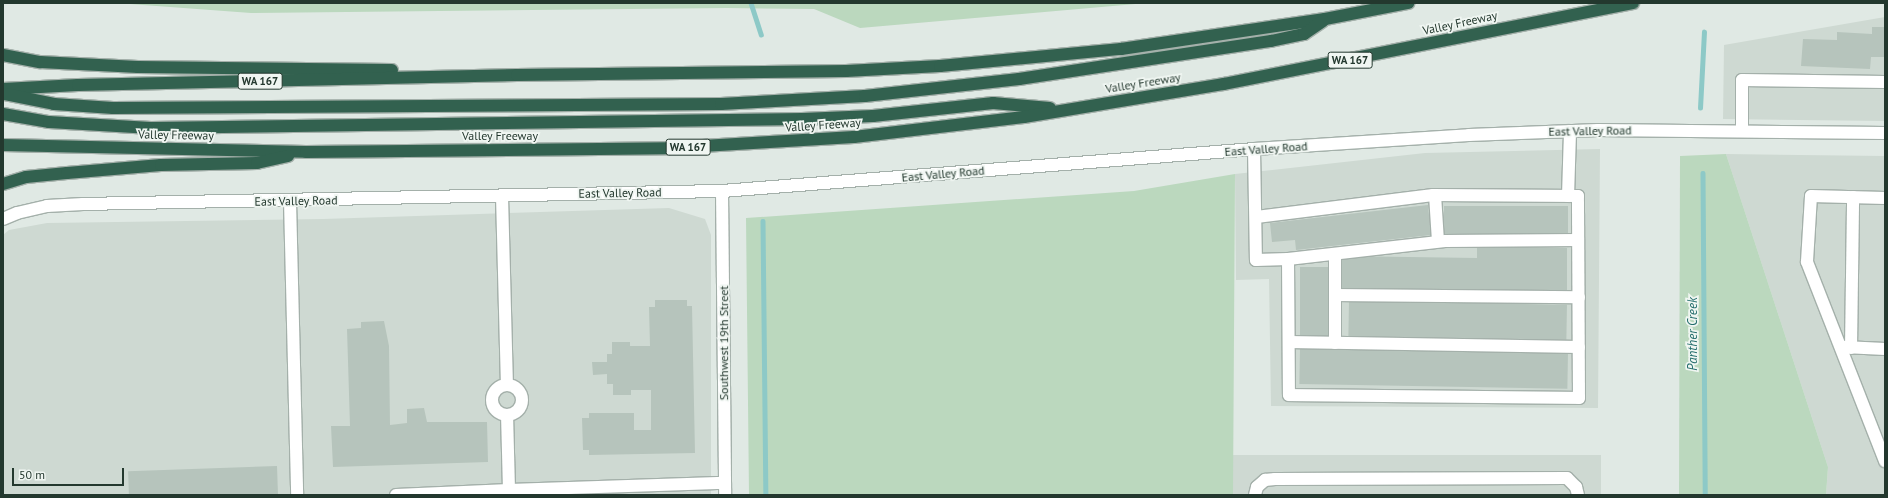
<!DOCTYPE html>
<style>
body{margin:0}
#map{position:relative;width:1888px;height:498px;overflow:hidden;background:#e0e9e4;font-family:"PT Sans",sans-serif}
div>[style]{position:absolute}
.built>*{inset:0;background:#ced9d2;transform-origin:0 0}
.green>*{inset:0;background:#bbd8be}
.stream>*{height:4.5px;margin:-2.25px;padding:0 2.25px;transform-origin:2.25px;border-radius:2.25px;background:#8dc9c7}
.building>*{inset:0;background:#b6c4bc;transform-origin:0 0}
.roads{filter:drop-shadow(1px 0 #a4b0aa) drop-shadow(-1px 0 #a4b0aa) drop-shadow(0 1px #a4b0aa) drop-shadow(0 -1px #a4b0aa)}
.minor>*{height:12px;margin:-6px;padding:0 6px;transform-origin:6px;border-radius:6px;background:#fff}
.minor>.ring{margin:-6px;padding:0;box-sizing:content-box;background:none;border:12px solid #fff;border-radius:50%}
.highway>*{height:12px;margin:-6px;padding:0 6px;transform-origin:6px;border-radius:6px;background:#32614f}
span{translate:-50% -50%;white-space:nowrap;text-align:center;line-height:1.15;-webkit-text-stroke:3.5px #f0f6f2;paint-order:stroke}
.shield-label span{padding:1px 3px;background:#f0f6f2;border:1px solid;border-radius:3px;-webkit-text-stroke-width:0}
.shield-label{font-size:11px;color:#23382e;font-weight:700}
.street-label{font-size:12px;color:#23382e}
.water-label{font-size:13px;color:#236d6c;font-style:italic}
.frame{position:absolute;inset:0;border:4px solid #23382e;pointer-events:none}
.scale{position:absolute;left:12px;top:468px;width:112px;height:18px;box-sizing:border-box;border:2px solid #23382e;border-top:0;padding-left:5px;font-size:12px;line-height:14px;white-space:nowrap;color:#23382e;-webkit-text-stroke:3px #f0f6f2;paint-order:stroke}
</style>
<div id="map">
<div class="built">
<i style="clip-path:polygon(1885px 17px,1885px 121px,1723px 119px,1724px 45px)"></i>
<i style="clip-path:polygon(1600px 149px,1598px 408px,1271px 406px,1269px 279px,1236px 280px,1235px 174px,1425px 153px)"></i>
<i style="clip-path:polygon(1726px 154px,1885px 156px,1885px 495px,1826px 495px,1828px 467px)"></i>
<i style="clip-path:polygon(669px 208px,705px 219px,711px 235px,711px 495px,3px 495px,3px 235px,9px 230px,47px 223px,323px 219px)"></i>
<i style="left:1233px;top:455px;width:368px;height:40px"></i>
</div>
<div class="green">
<i style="clip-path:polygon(116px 3px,1147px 3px,860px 28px,814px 9px,727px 8px,251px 13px)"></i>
<i style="clip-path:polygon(1726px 154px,1828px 467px,1826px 495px,1679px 495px,1680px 156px)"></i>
<i style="clip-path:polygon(1235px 174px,1233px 495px,749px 495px,746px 218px,1134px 191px)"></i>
</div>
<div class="stream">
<i style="left:751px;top:3px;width:33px;rotate:72deg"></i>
<i style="left:1700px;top:108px;width:76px;rotate:-87deg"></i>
<i style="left:1703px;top:173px;width:322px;rotate:89.6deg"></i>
<i style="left:763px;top:221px;width:274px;rotate:89.4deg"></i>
</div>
<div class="building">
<i style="clip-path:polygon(1872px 27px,1885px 27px,1885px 57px,1871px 57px,1870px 69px,1801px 66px,1803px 39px,1837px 40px,1837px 32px,1872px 34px)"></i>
<i style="clip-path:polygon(1428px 205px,1431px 235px,1296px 250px,1295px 240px,1272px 242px,1270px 223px)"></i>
<i style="left:1444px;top:206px;width:124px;height:29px"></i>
<i style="clip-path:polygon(1477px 247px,1567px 248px,1567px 291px,1341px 289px,1341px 256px,1477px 258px)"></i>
<i style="left:1300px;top:267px;width:28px;height:69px"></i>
<i style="clip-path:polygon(655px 300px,687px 300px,687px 306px,692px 306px,695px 453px,589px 455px,589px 450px,583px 450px,582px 418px,589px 418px,589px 413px,634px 413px,634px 430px,651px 430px,651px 390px,631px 390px,631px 395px,613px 395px,613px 384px,607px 384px,607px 374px,593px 375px,592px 362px,607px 362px,607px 354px,612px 354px,612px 342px,630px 342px,630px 346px,650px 346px,649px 307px,655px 307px)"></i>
<i style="left:1349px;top:301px;width:218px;height:35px;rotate:1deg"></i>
<i style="clip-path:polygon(384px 321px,389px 346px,390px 425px,407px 423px,407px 409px,424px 408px,427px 422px,487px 422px,488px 462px,333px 467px,331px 426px,350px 426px,347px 329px,361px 328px,361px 322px)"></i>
<i style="left:1300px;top:349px;width:268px;height:35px;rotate:1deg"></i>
<i style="left:277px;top:466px;width:29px;height:149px;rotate:88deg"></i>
</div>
<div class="roads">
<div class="minor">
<i style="left:1742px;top:130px;width:50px;rotate:-90deg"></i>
<i style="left:1742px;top:80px;width:143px;rotate:0.8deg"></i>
<i style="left:1254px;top:149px;width:111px;rotate:89deg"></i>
<i style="left:1256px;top:260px;width:32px;rotate:-2deg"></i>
<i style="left:1288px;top:259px;width:136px;rotate:89.6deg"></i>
<i style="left:1289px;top:395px;width:290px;rotate:0.6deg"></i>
<i style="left:1579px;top:398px;width:202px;rotate:-90.3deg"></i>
<i style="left:1578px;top:196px;width:145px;rotate:-179.6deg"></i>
<i style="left:1433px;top:195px;width:178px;rotate:172.9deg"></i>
<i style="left:722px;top:191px;width:304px;rotate:89.4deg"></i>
<i style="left:1435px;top:195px;width:46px;rotate:86.3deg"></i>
<i style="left:502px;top:196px;width:189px;rotate:88.5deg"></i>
<i style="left:1568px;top:196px;width:65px;rotate:-88.2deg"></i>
<i style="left:1885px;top:198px;width:74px;rotate:-178.5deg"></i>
<i style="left:1811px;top:196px;width:66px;rotate:93.5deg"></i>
<i style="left:1807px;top:262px;width:214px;rotate:68.6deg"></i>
<i style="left:290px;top:201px;width:294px;rotate:88.6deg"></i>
<i style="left:3px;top:219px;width:15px;rotate:-23deg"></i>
<i style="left:17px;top:213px;width:31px;rotate:-13deg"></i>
<i style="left:47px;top:206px;width:36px;rotate:-3deg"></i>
<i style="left:83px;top:204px;width:639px;rotate:-1.17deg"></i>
<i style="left:722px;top:191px;width:534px;rotate:-4.51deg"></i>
<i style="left:1254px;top:149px;width:215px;rotate:-3.7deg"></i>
<i style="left:1469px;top:135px;width:129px;rotate:-2.2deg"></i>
<i style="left:1598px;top:130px;width:287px;rotate:0.6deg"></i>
<i style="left:1288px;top:259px;width:158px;rotate:-6.5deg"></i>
<i style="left:1445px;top:241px;width:133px;rotate:-0.4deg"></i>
<i style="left:1335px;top:295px;width:244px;rotate:0.5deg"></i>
<i style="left:1289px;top:342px;width:290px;rotate:1deg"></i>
<i style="left:1335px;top:343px;width:89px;rotate:-90deg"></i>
<i style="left:1844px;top:347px;width:41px;rotate:2.8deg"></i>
<i style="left:1851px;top:348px;width:151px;rotate:-89.2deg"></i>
<i class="ring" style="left:492px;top:385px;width:18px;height:18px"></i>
<i style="left:509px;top:490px;width:216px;rotate:-1.9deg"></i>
<i style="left:396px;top:495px;width:113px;rotate:-2.5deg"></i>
<i style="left:509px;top:490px;width:75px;rotate:-91.5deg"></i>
<i style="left:1255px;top:495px;width:8px;rotate:-76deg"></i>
<i style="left:1257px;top:487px;width:11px;rotate:-41deg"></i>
<i style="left:1265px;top:480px;width:10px;rotate:-6deg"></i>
<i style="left:1275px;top:479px;width:292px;rotate:-0.2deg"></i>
<i style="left:1567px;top:478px;width:13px;rotate:45deg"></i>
<i style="left:1576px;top:487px;width:8px;rotate:76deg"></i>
</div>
<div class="highway">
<i style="left:3px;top:55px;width:38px;rotate:11deg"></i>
<i style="left:40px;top:62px;width:98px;rotate:2.9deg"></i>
<i style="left:138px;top:67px;width:254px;rotate:0.7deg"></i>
<i style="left:3px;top:89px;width:75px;rotate:-3.1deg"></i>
<i style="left:78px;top:85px;width:439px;rotate:-1.3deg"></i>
<i style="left:517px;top:75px;width:329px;rotate:-0.7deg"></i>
<i style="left:846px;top:71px;width:94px;rotate:-3deg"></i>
<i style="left:940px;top:66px;width:182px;rotate:-5.4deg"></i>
<i style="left:1121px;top:49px;width:206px;rotate:-8.4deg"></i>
<i style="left:1325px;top:19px;width:85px;rotate:-10.9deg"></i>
<i style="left:5px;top:94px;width:50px;rotate:11.5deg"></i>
<i style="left:54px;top:104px;width:59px;rotate:3.9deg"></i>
<i style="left:113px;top:108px;width:608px;rotate:-0.38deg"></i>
<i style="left:721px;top:104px;width:144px;rotate:-3.2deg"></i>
<i style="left:865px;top:96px;width:155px;rotate:-6.3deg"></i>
<i style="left:1019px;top:79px;width:255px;rotate:-8.6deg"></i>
<i style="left:1271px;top:41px;width:34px;rotate:-12deg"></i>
<i style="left:1304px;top:34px;width:23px;rotate:-34deg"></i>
<i style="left:3px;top:114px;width:47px;rotate:9.9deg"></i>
<i style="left:49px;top:122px;width:102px;rotate:3.4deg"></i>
<i style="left:151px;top:128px;width:651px;rotate:-0.79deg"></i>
<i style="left:802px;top:119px;width:71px;rotate:-2.4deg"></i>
<i style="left:873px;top:116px;width:121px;rotate:-6.2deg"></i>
<i style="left:993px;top:103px;width:57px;rotate:5deg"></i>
<i style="left:3px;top:145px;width:303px;rotate:1.3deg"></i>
<i style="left:306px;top:152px;width:363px;rotate:-0.6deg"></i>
<i style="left:669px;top:148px;width:185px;rotate:-3.4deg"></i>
<i style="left:854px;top:137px;width:171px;rotate:-6.7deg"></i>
<i style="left:1024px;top:117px;width:203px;rotate:-9.4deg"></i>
<i style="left:1224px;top:84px;width:417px;rotate:-11.2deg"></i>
<i style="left:3px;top:184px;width:24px;rotate:-17deg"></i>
<i style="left:26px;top:177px;width:41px;rotate:-5.6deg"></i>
<i style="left:67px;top:173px;width:94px;rotate:-4.9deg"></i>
<i style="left:161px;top:165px;width:96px;rotate:-1.2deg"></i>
<i style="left:257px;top:163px;width:32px;rotate:-13deg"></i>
</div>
</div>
<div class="shield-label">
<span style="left:1350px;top:60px">WA 167</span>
<span style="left:260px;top:81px">WA 167</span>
<span style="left:688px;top:147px">WA 167</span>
</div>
<div class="street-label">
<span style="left:1460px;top:23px;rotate:-12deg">Valley Freeway</span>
<span style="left:1143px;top:83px;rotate:-9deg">Valley Freeway</span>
<span style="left:823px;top:125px;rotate:-4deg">Valley Freeway</span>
<span style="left:1590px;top:131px;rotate:-1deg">East Valley Road</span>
<span style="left:176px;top:135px;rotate:1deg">Valley Freeway</span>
<span style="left:500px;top:136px">Valley Freeway</span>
<span style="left:1266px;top:149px;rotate:-4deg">East Valley Road</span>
<span style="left:943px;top:174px;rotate:-5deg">East Valley Road</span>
<span style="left:620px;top:193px;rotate:-1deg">East Valley Road</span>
<span style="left:296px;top:201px;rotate:-1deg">East Valley Road</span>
<span style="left:724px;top:343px;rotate:-90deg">Southwest 19th Street</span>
</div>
<div class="water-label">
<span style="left:1693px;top:334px;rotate:-90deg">Panther Creek</span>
</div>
<div class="frame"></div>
<div class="scale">50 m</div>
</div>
